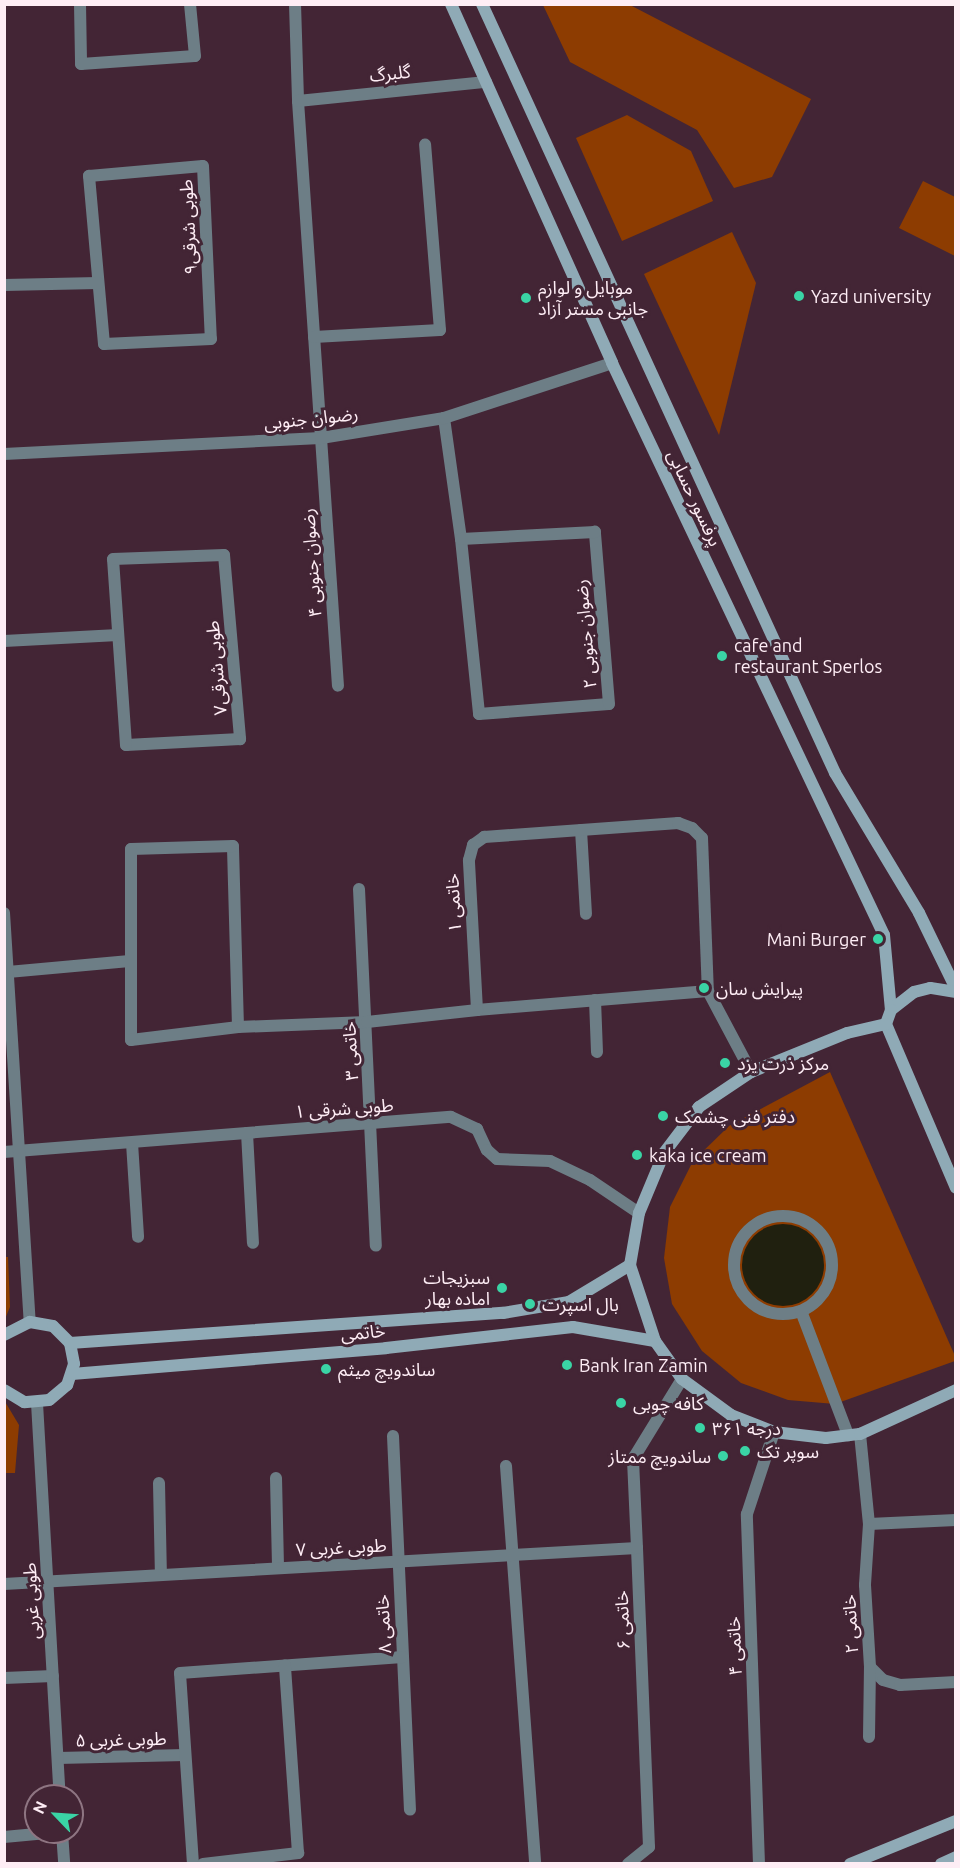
<!DOCTYPE html>
<meta charset="utf-8">
<style>
body{margin:0}
#map{position:relative;width:960px;height:1868px;overflow:hidden;background:#432535;font-family:Ubuntu,"Noto Sans Arabic",sans-serif}
div>[style]{position:absolute}
.green>*{inset:0;background:#8d3c01}
.water>*{inset:0;background:#20200f}
.round{border-radius:50%}
.pedestrian>*{height:12px;margin:-6px;padding:0 6px;transform-origin:6px;border-radius:6px;background:#6d7e86}
.pedestrian>.ring{margin:-6px;padding:0;box-sizing:content-box;background:none;border:12px solid #6d7e86;border-radius:50%}
.minor>*{height:12px;margin:-6px;padding:0 6px;transform-origin:6px;border-radius:6px;background:#6d7e86}
.tertiary>*{height:12px;margin:-6px;padding:0 6px;transform-origin:6px;border-radius:6px;background:#6d7e86}
.secondary>*{height:12px;margin:-6px;padding:0 6px;transform-origin:6px;border-radius:6px;background:#8faab6}
.dots>*{width:16px;height:16px;translate:-50% -50%;box-sizing:border-box;border:3px solid #432535;border-radius:50%}
span{translate:-50% -50%;white-space:nowrap;text-align:center;line-height:1.15;-webkit-text-stroke:6px #432535;paint-order:stroke}
.street-label{font-size:18px;color:#feedf5}
.poi-label{font-size:18px;color:#feedf5}
.left{translate:0 -50%;text-align:left}
.right{translate:-100% -50%;text-align:right}
.frame{position:absolute;inset:0;border:6px solid #feedf5;pointer-events:none}
.north{position:absolute;left:24px;top:1784px;width:60px;height:60px;box-sizing:border-box;background:#432535;border:2px solid #8e7582;border-radius:50%;rotate:295deg;font-size:16px;font-weight:700;line-height:24px;text-align:center;color:#feedf5}
.north::after{content:'';display:block;margin:auto;width:21px;height:27px;background:#3ad4a5;clip-path:polygon(50% 0,100% 100%,50% 72%,0 100%)}
</style>
<div id="map">
<div class="green">
<i style="clip-path:polygon(543px 5px,630px 5px,811px 99px,772px 177px,734px 188px,697px 130px,570px 62px)"></i>
<i style="clip-path:polygon(627px 115px,691px 151px,713px 201px,622px 241px,576px 138px)"></i>
<i style="clip-path:polygon(923px 181px,955px 197px,955px 256px,899px 228px)"></i>
<i style="clip-path:polygon(732px 232px,756px 283px,719px 435px,644px 274px)"></i>
<i style="clip-path:polygon(830px 1072px,955px 1356px,955px 1361px,835px 1404px,788px 1400px,741px 1383px,702px 1351px,672px 1304px,664px 1258px,670px 1207px,693px 1161px,729px 1126px)"></i>
<i style="clip-path:polygon(5px 1257px,8px 1257px,10px 1307px,5px 1319px)"></i>
<i style="clip-path:polygon(4px 1400px,19px 1425px,15px 1473px,5px 1473px)"></i>
</div>
<div class="water">
<i class="round" style="left:742px;top:1224px;width:82px;height:82px"></i>
</div>
<div class="pedestrian">
<i class="ring" style="left:734px;top:1216px;width:86px;height:86px"></i>
<i style="left:801px;top:1311px;width:133px;rotate:69.2deg"></i>
</div>
<div class="minor">
<i style="left:80px;top:4px;width:60px;rotate:89deg"></i>
<i style="left:81px;top:64px;width:114px;rotate:-4deg"></i>
<i style="left:195px;top:56px;width:52px;rotate:-95.5deg"></i>
<i style="left:295px;top:4px;width:97px;rotate:88.2deg"></i>
<i style="left:298px;top:101px;width:586px;rotate:86.09deg"></i>
<i style="left:298px;top:101px;width:189px;rotate:-5.8deg"></i>
<i style="left:203px;top:166px;width:173px;rotate:87.4deg"></i>
<i style="left:211px;top:339px;width:107px;rotate:177.3deg"></i>
<i style="left:104px;top:344px;width:169px;rotate:-95.1deg"></i>
<i style="left:89px;top:176px;width:114px;rotate:-5deg"></i>
<i style="left:4px;top:285px;width:94px;rotate:-1.2deg"></i>
<i style="left:314px;top:337px;width:126px;rotate:-3.2deg"></i>
<i style="left:440px;top:330px;width:186px;rotate:-94.6deg"></i>
<i style="left:444px;top:418px;width:122px;rotate:82deg"></i>
<i style="left:461px;top:539px;width:176px;rotate:84.1deg"></i>
<i style="left:479px;top:714px;width:130px;rotate:-4.4deg"></i>
<i style="left:609px;top:704px;width:173px;rotate:-94.7deg"></i>
<i style="left:595px;top:532px;width:134px;rotate:177deg"></i>
<i style="left:224px;top:555px;width:185px;rotate:85deg"></i>
<i style="left:240px;top:739px;width:114px;rotate:177deg"></i>
<i style="left:126px;top:745px;width:186px;rotate:-94deg"></i>
<i style="left:113px;top:559px;width:111px;rotate:-2.1deg"></i>
<i style="left:4px;top:641px;width:114px;rotate:-3deg"></i>
<i style="left:581px;top:830px;width:84px;rotate:86.6deg"></i>
<i style="left:359px;top:889px;width:357px;rotate:87.3deg"></i>
<i style="left:8px;top:972px;width:122px;rotate:-5.2deg"></i>
<i style="left:708px;top:991px;width:232px;rotate:175.3deg"></i>
<i style="left:477px;top:1010px;width:150px;rotate:-93.1deg"></i>
<i style="left:469px;top:860px;width:16px;rotate:-75deg"></i>
<i style="left:473px;top:845px;width:14px;rotate:-36deg"></i>
<i style="left:484px;top:837px;width:195px;rotate:-4.1deg"></i>
<i style="left:678px;top:823px;width:15px;rotate:20deg"></i>
<i style="left:692px;top:828px;width:14px;rotate:45deg"></i>
<i style="left:702px;top:838px;width:153px;rotate:87.8deg"></i>
<i style="left:708px;top:991px;width:92px;rotate:62deg"></i>
<i style="left:595px;top:1000px;width:52px;rotate:87.8deg"></i>
<i style="left:238px;top:1027px;width:181px;rotate:-91.6deg"></i>
<i style="left:233px;top:846px;width:102px;rotate:178.3deg"></i>
<i style="left:131px;top:849px;width:191px;rotate:90deg"></i>
<i style="left:131px;top:1040px;width:108px;rotate:-6.9deg"></i>
<i style="left:238px;top:1027px;width:129px;rotate:-2.2deg"></i>
<i style="left:367px;top:1022px;width:111px;rotate:-6.2deg"></i>
<i style="left:247px;top:1133px;width:110px;rotate:86.9deg"></i>
<i style="left:132px;top:1143px;width:94px;rotate:86.3deg"></i>
<i style="left:4px;top:1152px;width:448px;rotate:-4.5deg"></i>
<i style="left:451px;top:1117px;width:29px;rotate:25deg"></i>
<i style="left:477px;top:1129px;width:23px;rotate:65deg"></i>
<i style="left:487px;top:1150px;width:13px;rotate:42deg"></i>
<i style="left:497px;top:1159px;width:53px;rotate:2.2deg"></i>
<i style="left:550px;top:1161px;width:44px;rotate:25.4deg"></i>
<i style="left:590px;top:1180px;width:59px;rotate:34deg"></i>
<i style="left:860px;top:1434px;width:90px;rotate:84.3deg"></i>
<i style="left:869px;top:1524px;width:61px;rotate:93.8deg"></i>
<i style="left:865px;top:1585px;width:82px;rotate:86.5deg"></i>
<i style="left:870px;top:1667px;width:18px;rotate:45deg"></i>
<i style="left:883px;top:1680px;width:18px;rotate:16deg"></i>
<i style="left:900px;top:1685px;width:56px;rotate:-3.1deg"></i>
<i style="left:393px;top:1436px;width:374px;rotate:87.4deg"></i>
<i style="left:506px;top:1466px;width:399px;rotate:85.8deg"></i>
<i style="left:276px;top:1478px;width:90px;rotate:88.7deg"></i>
<i style="left:159px;top:1483px;width:92px;rotate:88.8deg"></i>
<i style="left:869px;top:1524px;width:87px;rotate:-2.6deg"></i>
<i style="left:4px;top:1678px;width:49px;rotate:-2.3deg"></i>
<i style="left:869px;top:1737px;width:70px;rotate:-89.2deg"></i>
<i style="left:58px;top:1758px;width:127px;rotate:-1.4deg"></i>
<i style="left:4px;top:1837px;width:54px;rotate:-5.3deg"></i>
<i style="left:193px;top:1864px;width:191px;rotate:-93.9deg"></i>
<i style="left:180px;top:1673px;width:223px;rotate:-4.1deg"></i>
<i style="left:203px;top:1864px;width:96px;rotate:-6.6deg"></i>
<i style="left:298px;top:1853px;width:188px;rotate:-94deg"></i>
<i style="left:628px;top:1864px;width:27px;rotate:-39deg"></i>
<i style="left:649px;top:1847px;width:299px;rotate:-92.3deg"></i>
<i style="left:759px;top:1864px;width:350px;rotate:-92deg"></i>
<i style="left:747px;top:1514px;width:86px;rotate:-71.8deg"></i>
</div>
<div class="tertiary">
<i style="left:4px;top:454px;width:317px;rotate:-2.9deg"></i>
<i style="left:321px;top:438px;width:125px;rotate:-9.2deg"></i>
<i style="left:444px;top:418px;width:177px;rotate:-18.1deg"></i>
<i style="left:4px;top:913px;width:410px;rotate:86.4deg"></i>
<i style="left:37px;top:1403px;width:394px;rotate:86.7deg"></i>
<i style="left:4px;top:1584px;width:634px;rotate:-3.26deg"></i>
<i style="left:637px;top:1548px;width:89px;rotate:-92.6deg"></i>
<i style="left:633px;top:1459px;width:94px;rotate:-58.5deg"></i>
<i style="left:62px;top:1832px;width:32px;rotate:86deg"></i>
</div>
<div class="secondary">
<i style="left:451px;top:4px;width:393px;rotate:65.8deg"></i>
<i style="left:612px;top:363px;width:633px;rotate:64.57deg"></i>
<i style="left:884px;top:935px;width:75px;rotate:84.7deg"></i>
<i style="left:482px;top:4px;width:846px;rotate:65.34deg"></i>
<i style="left:835px;top:773px;width:163px;rotate:59deg"></i>
<i style="left:919px;top:913px;width:85px;rotate:64deg"></i>
<i style="left:956px;top:992px;width:26px;rotate:-171deg"></i>
<i style="left:930px;top:988px;width:16px;rotate:166deg"></i>
<i style="left:914px;top:992px;width:29px;rotate:142deg"></i>
<i style="left:891px;top:1010px;width:15px;rotate:110deg"></i>
<i style="left:886px;top:1024px;width:178px;rotate:66.9deg"></i>
<i style="left:886px;top:1024px;width:40px;rotate:167deg"></i>
<i style="left:847px;top:1033px;width:104px;rotate:157.9deg"></i>
<i style="left:751px;top:1072px;width:63px;rotate:146.1deg"></i>
<i style="left:699px;top:1107px;width:58px;rotate:127.3deg"></i>
<i style="left:664px;top:1153px;width:65px;rotate:112.6deg"></i>
<i style="left:639px;top:1213px;width:53px;rotate:99.8deg"></i>
<i style="left:630px;top:1265px;width:80px;rotate:71.8deg"></i>
<i style="left:655px;top:1341px;width:47px;rotate:54.6deg"></i>
<i style="left:682px;top:1379px;width:61px;rotate:36.3deg"></i>
<i style="left:731px;top:1415px;width:46px;rotate:21.6deg"></i>
<i style="left:774px;top:1432px;width:52px;rotate:6.6deg"></i>
<i style="left:826px;top:1438px;width:34px;rotate:-7deg"></i>
<i style="left:860px;top:1434px;width:106px;rotate:-24.6deg"></i>
<i style="left:4px;top:1335px;width:29px;rotate:-27deg"></i>
<i style="left:30px;top:1322px;width:23px;rotate:10deg"></i>
<i style="left:53px;top:1326px;width:24px;rotate:45deg"></i>
<i style="left:70px;top:1343px;width:21px;rotate:79deg"></i>
<i style="left:74px;top:1364px;width:22px;rotate:108deg"></i>
<i style="left:67px;top:1385px;width:23px;rotate:140deg"></i>
<i style="left:49px;top:1400px;width:25px;rotate:175deg"></i>
<i style="left:24px;top:1402px;width:23px;rotate:-149deg"></i>
<i style="left:70px;top:1343px;width:434px;rotate:-4deg"></i>
<i style="left:503px;top:1313px;width:67px;rotate:-9.5deg"></i>
<i style="left:569px;top:1302px;width:71px;rotate:-31.2deg"></i>
<i style="left:72px;top:1374px;width:315px;rotate:-4.7deg"></i>
<i style="left:386px;top:1348px;width:188px;rotate:-6.4deg"></i>
<i style="left:573px;top:1327px;width:83px;rotate:9.7deg"></i>
<i style="left:850px;top:1864px;width:114px;rotate:-22.1deg"></i>
<i style="left:941px;top:1864px;width:17px;rotate:-25deg"></i>
</div>
<div class="dots">
<i style="left:799px;top:296px;background:#3ad4a5"></i>
<i style="left:526px;top:298px;background:#3ad4a5"></i>
<i style="left:722px;top:656px;background:#3ad4a5"></i>
<i style="left:878px;top:939px;background:#3ad4a5"></i>
<i style="left:704px;top:988px;background:#3ad4a5"></i>
<i style="left:725px;top:1063px;background:#3ad4a5"></i>
<i style="left:663px;top:1116px;background:#3ad4a5"></i>
<i style="left:637px;top:1155px;background:#3ad4a5"></i>
<i style="left:502px;top:1288px;background:#3ad4a5"></i>
<i style="left:530px;top:1304px;background:#3ad4a5"></i>
<i style="left:567px;top:1365px;background:#3ad4a5"></i>
<i style="left:326px;top:1369px;background:#3ad4a5"></i>
<i style="left:621px;top:1403px;background:#3ad4a5"></i>
<i style="left:700px;top:1428px;background:#3ad4a5"></i>
<i style="left:745px;top:1451px;background:#3ad4a5"></i>
<i style="left:723px;top:1456px;background:#3ad4a5"></i>
</div>
<div class="street-label">
<span style="left:390px;top:73px;rotate:-6deg">گلبرگ</span>
<span style="left:188px;top:227px;rotate:-93deg">طوبی شرقی۹</span>
<span style="left:311px;top:418px;rotate:-6deg">رضوان جنوبی</span>
<span style="left:695px;top:498px;rotate:65deg">پرفسور حسابی</span>
<span style="left:311px;top:563px;rotate:-94deg">رضوان جنوبی ۴</span>
<span style="left:585px;top:634px;rotate:-95deg">رضوان جنوبی ۲</span>
<span style="left:216px;top:668px;rotate:-95deg">طوبی شرقی۷</span>
<span style="left:453px;top:903px;rotate:-93deg">خاتمی ۱</span>
<span style="left:350px;top:1051px;rotate:-93deg">خاتمی ۳</span>
<span style="left:344px;top:1108px;rotate:-4deg">طوبی شرقی ۱</span>
<span style="left:363px;top:1332px;rotate:-5deg">خاتمی</span>
<span style="left:341px;top:1547px;rotate:-3deg">طوبی غربی ۷</span>
<span style="left:31px;top:1601px;rotate:-93deg">طوبی غربی</span>
<span style="left:622px;top:1620px;rotate:-92deg">خاتمی ۶</span>
<span style="left:383px;top:1624px;rotate:-93deg">خاتمی ۸</span>
<span style="left:850px;top:1624px;rotate:-93deg">خاتمی ۲</span>
<span style="left:734px;top:1646px;rotate:-92deg">خاتمی ۴</span>
<span style="left:121px;top:1739px;rotate:-1deg">طوبی غربی ۵</span>
</div>
<div class="poi-label">
<span class="left" style="left:538px;top:298px">موبایل و لوازم<br>جانبی مستر آزاد</span>
<span class="left" style="left:811px;top:296px">Yazd university</span>
<span class="left" style="left:734px;top:656px">cafe and<br>restaurant Sperlos</span>
<span class="right" style="left:866px;top:939px">Mani Burger</span>
<span class="left" style="left:716px;top:988px">پیرایش سان</span>
<span class="left" style="left:737px;top:1063px">مرکز ذرت یزد</span>
<span class="left" style="left:675px;top:1116px">دفتر فنی چشمک</span>
<span class="left" style="left:649px;top:1155px">kaka ice cream</span>
<span class="right" style="left:490px;top:1288px">سبزیجات<br>اماده بهار</span>
<span class="left" style="left:542px;top:1304px">بال اسپرت</span>
<span class="left" style="left:579px;top:1365px">Bank Iran Zamin</span>
<span class="left" style="left:338px;top:1369px">ساندویچ میثم</span>
<span class="left" style="left:633px;top:1403px">کافه چوبی</span>
<span class="left" style="left:712px;top:1428px">۳۶۱ درجه</span>
<span class="left" style="left:757px;top:1451px">سوپر تک</span>
<span class="right" style="left:711px;top:1456px">ساندویچ ممتاز</span>
</div>
<div class="frame"></div>
<div class="north">N</div>
</div>
